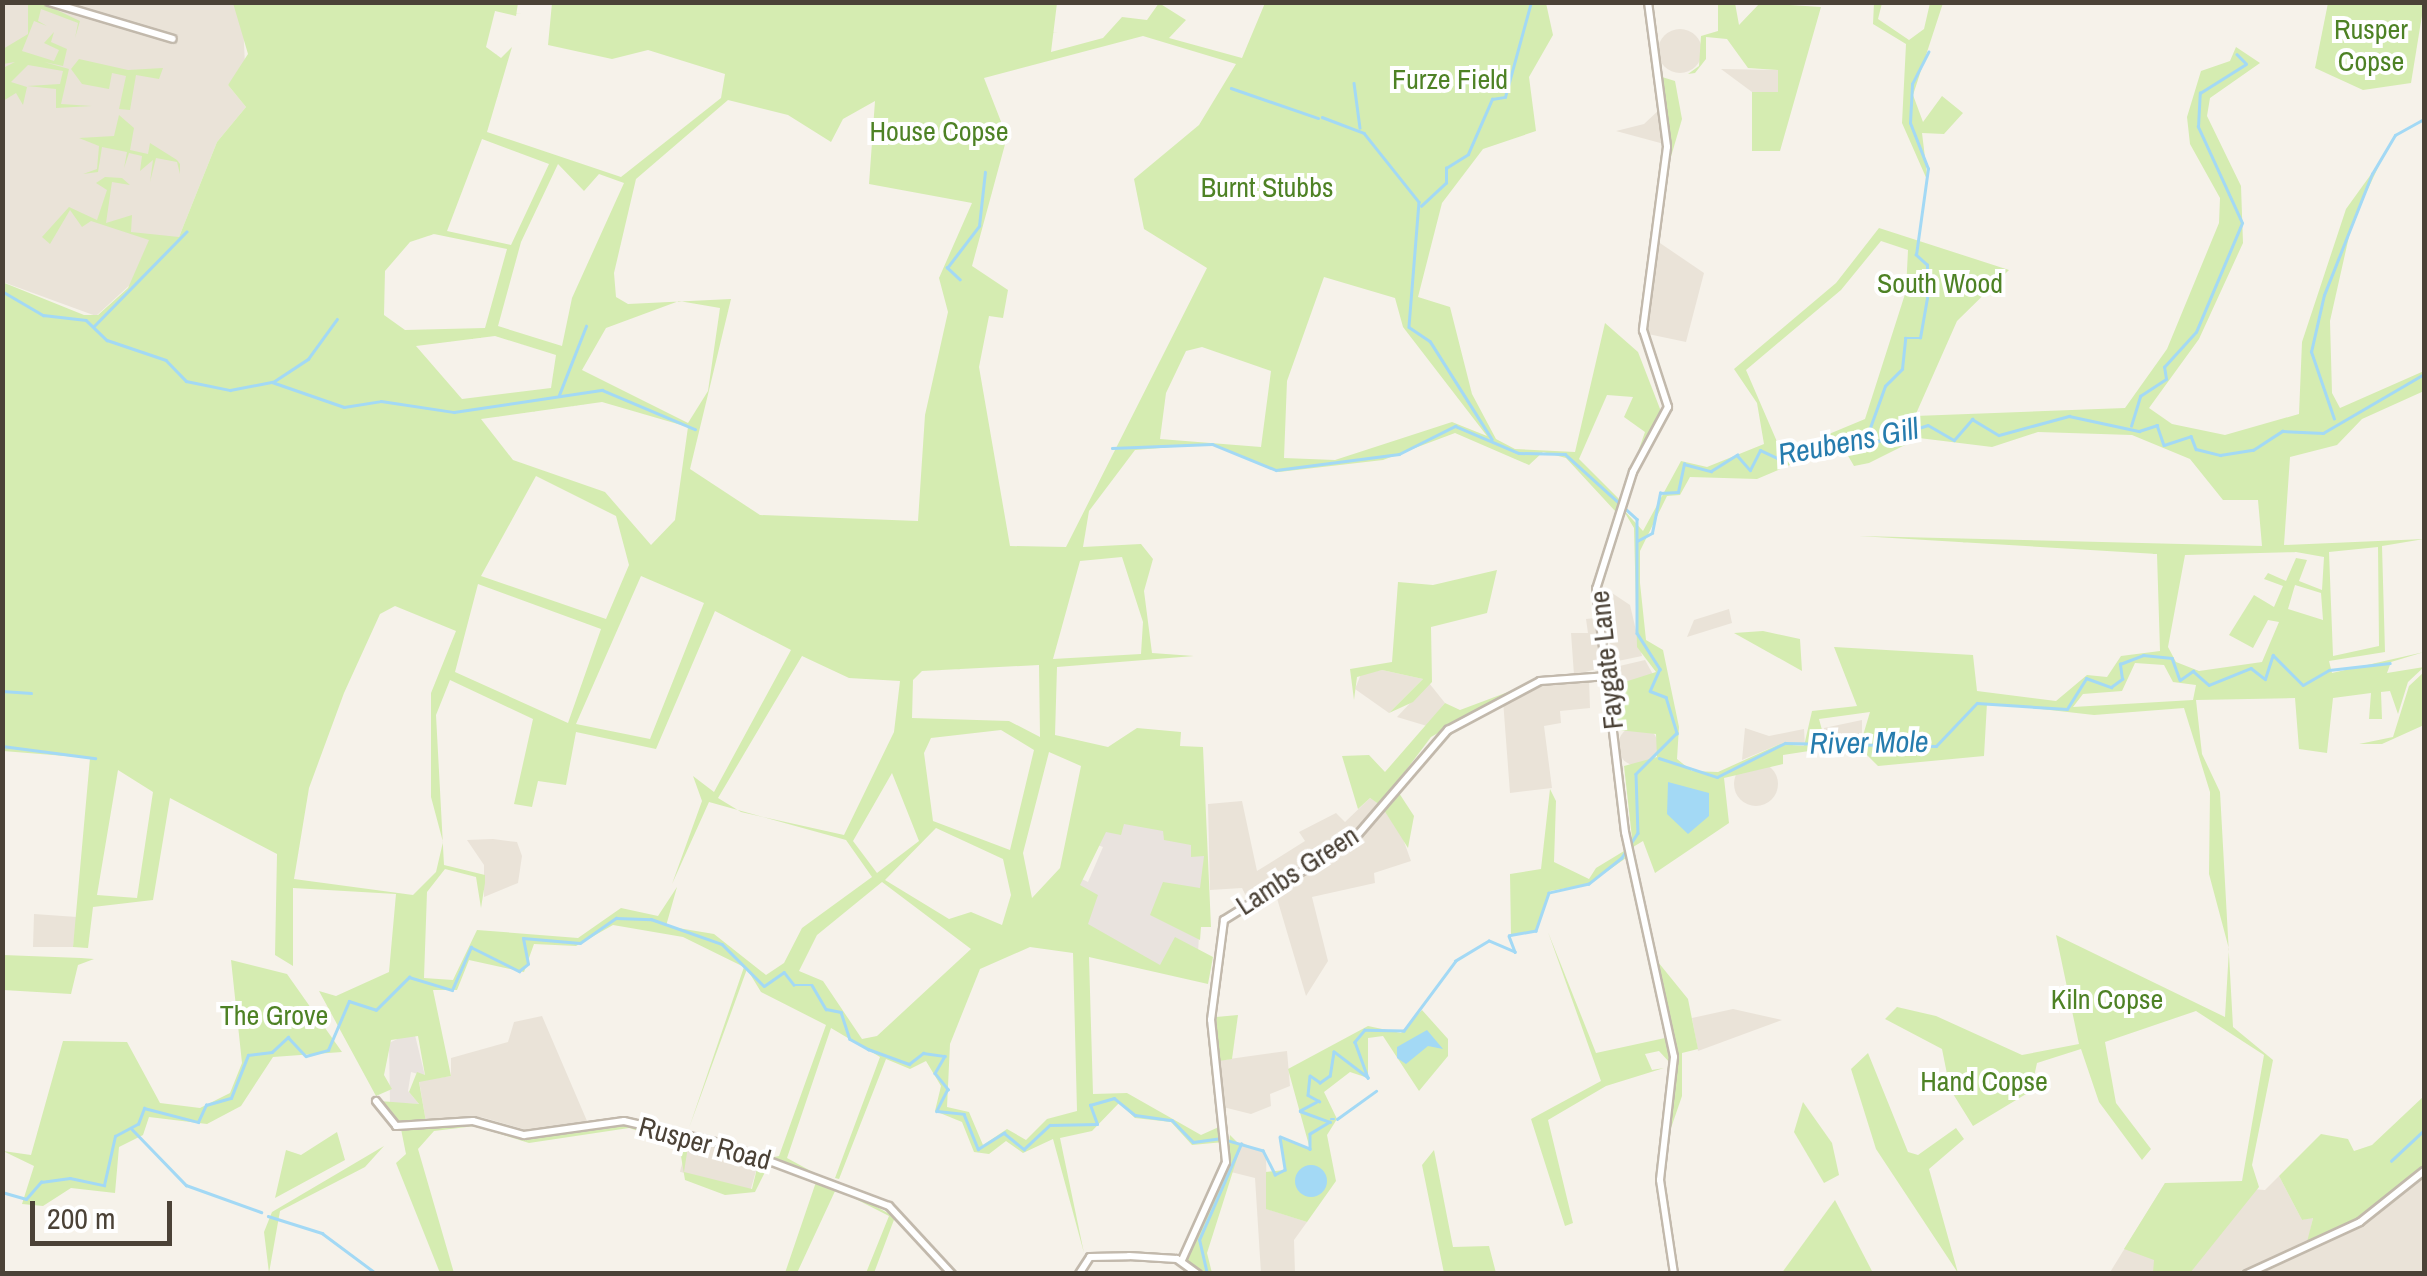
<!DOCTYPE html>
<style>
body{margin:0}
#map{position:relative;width:2427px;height:1276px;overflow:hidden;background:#f6f2ea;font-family:"Archivo Narrow",sans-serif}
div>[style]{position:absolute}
.residential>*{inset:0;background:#eae3d8;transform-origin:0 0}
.round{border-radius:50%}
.industrial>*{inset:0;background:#e9e3de}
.green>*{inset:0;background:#d5ecb1}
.water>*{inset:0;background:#a3d9f5}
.stream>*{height:2.5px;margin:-1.25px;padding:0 1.25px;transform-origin:1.25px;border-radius:1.25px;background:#a3d9f5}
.roads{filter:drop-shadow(2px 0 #c2b9ac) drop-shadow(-2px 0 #c2b9ac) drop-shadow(0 2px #c2b9ac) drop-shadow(0 -2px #c2b9ac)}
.minor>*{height:6px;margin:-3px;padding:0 3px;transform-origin:3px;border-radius:3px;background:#fff}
span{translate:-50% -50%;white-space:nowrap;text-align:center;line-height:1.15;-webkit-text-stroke:8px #fff;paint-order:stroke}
.park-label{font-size:28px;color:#4e8225}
.street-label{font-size:28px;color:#4b4237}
.water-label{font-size:30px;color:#267cae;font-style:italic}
.frame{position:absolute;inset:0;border:5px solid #4b4237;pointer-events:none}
.scale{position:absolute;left:30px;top:1201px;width:142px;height:45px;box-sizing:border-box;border:5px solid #4b4237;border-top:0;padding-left:12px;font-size:30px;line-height:35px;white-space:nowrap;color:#4b4237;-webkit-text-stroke:8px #fff;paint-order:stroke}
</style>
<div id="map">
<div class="residential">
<i style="clip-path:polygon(3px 3px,233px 3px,243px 22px,245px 65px,228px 85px,246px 107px,217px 142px,179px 237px,150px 241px,132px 283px,96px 316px,3px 282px)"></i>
<i class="round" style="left:1658px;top:29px;width:44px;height:44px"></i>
<i style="clip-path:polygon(1721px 69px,1778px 70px,1778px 92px,1752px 92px)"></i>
<i style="clip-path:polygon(1660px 109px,1664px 144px,1616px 131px,1644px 124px)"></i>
<i style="clip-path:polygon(1657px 241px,1704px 273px,1686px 342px,1648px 334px)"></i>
<i style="clip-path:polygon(1609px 591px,1630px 605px,1642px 656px,1613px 662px,1601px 592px)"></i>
<i style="clip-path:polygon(1729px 609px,1732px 623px,1687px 637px,1694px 620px)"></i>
<i style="clip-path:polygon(1595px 618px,1604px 667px,1574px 675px,1571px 633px,1588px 633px,1586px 619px)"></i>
<i style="clip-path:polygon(1645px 660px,1655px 678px,1612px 686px,1611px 668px)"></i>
<i style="clip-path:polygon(1382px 670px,1423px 679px,1389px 713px,1355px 689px,1361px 674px)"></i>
<i style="clip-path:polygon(1589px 679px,1590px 708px,1560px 711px,1561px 723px,1544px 726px,1552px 788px,1510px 793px,1503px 700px,1540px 681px)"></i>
<i style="clip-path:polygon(1429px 683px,1445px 703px,1427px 726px,1397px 717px)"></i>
<i style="clip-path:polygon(1862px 720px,1862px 742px,1824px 741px,1824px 728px)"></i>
<i class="round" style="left:1618px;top:726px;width:40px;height:40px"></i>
<i style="clip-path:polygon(1745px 728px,1769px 736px,1804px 729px,1805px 746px,1780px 744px,1742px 760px)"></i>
<i class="round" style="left:1734px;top:762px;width:44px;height:44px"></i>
<i style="clip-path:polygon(1370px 798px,1394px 814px,1411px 861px,1374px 873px,1375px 883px,1312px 897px,1328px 961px,1306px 996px,1273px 885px,1247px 898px,1242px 888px,1210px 890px,1208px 804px,1242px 801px,1257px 871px,1305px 841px,1299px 832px,1336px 813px,1345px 822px)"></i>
<i style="clip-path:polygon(493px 839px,517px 842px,522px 856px,518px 883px,484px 897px,484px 865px,467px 840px)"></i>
<i style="clip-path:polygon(34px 914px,77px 917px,73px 947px,33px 947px)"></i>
<i style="clip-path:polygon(1733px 1009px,1782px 1020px,1698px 1051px,1692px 1018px)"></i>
<i style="clip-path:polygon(542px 1016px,587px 1121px,530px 1131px,481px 1117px,426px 1122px,419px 1081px,451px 1076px,451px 1058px,508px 1042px,514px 1022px)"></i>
<i style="clip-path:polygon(1287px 1051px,1290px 1086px,1270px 1094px,1271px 1106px,1251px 1114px,1223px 1107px,1215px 1061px)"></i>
<i style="left:689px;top:1140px;width:73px;height:33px;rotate:16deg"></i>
<i style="clip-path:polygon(1241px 1142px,1266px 1154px,1267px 1209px,1307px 1222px,1294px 1240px,1295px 1273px,1261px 1273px,1255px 1178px,1231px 1172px)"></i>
<i style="clip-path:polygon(2424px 1171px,2424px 1273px,2109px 1274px,2165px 1183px,2265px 1190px,2279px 1176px,2302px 1220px,2313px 1217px,2308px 1242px)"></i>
</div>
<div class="industrial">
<i style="clip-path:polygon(1131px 809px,1205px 844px,1198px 952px,1162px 968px,1050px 913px,1069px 873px,1088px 882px,1103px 847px,1091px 843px)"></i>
<i style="clip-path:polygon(414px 1031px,425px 1076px,411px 1072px,408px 1091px,419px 1104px,390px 1103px,389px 1043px)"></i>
</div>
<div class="green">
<i style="clip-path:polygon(28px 3px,42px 3px,80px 21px,75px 38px,78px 23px,41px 9px,38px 21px,47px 26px,34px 21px,22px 51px,54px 61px,59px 50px,44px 43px,54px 32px,51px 42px,67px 49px,63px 66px,44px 62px,69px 69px,61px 104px,92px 106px,56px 108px,56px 89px,27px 86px,60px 84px,63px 71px,28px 65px,11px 82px,27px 87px,23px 105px,16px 93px,3px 101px,3px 68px,15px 62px,3px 64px,3px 49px,28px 34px)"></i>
<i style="clip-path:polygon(evenodd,233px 3px,518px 3px,516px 16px,495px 11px,486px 47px,501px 58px,512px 47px,487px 132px,621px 177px,721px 98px,725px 74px,648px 50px,612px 59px,548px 45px,552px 3px,1057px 3px,1051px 52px,1103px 38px,1122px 17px,1147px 20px,1159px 3px,1186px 20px,1169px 38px,1242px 58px,1265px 3px,1546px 3px,1553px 35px,1529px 77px,1536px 131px,1483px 149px,1442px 203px,1418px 297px,1450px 307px,1472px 394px,1496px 439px,1515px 449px,1575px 452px,1605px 323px,1638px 352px,1662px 414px,1638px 452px,1645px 432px,1624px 417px,1633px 397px,1607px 395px,1579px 459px,1620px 500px,1616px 512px,1566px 458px,1543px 452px,1529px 465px,1455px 433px,1383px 460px,1279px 472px,1212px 444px,1135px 450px,1089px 511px,1083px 547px,1141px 544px,1153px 559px,1144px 591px,1152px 653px,1194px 656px,1057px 667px,1055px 735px,1108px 747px,1137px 728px,1181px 732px,1180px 746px,1203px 747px,1211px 927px,1201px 927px,1200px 940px,1150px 915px,1163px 882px,1200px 888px,1204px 856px,1191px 857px,1191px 845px,1164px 840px,1163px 831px,1124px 824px,1121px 835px,1106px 832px,1080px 885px,1098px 895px,1088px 924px,1160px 965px,1175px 937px,1213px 957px,1208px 984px,1089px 957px,1093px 1094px,1127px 1093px,1201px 1135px,1221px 1126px,1224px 1142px,1192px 1145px,1171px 1122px,1135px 1118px,1119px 1103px,1092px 1131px,1060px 1138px,1084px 1253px,1053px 1139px,1023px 1153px,1006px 1141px,989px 1154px,974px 1152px,962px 1122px,935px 1111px,941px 1086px,926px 1061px,910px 1069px,886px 1059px,839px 1179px,835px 1178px,880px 1057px,831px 1028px,787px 1158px,895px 1217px,874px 1273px,866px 1273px,889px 1216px,836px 1189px,797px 1273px,785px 1273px,816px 1182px,768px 1166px,755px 1192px,725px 1195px,685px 1180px,679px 1144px,629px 1128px,529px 1143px,475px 1126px,434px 1131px,418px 1149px,454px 1273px,440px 1273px,396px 1163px,406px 1154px,401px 1129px,475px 1124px,531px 1139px,631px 1125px,689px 1140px,684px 1172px,752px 1189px,759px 1160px,779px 1156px,826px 1025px,761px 992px,747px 969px,689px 1128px,744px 967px,683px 937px,613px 925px,576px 946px,534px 944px,524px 972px,469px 960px,457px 990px,433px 990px,451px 1076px,419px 1082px,426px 1122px,396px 1121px,379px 1101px,419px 1104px,409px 1092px,417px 1072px,425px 1075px,418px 1036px,391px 1040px,384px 1075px,392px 1089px,376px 1096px,319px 991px,336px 996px,389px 972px,396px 894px,293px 888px,293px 966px,275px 955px,277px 854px,170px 798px,153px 900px,93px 907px,88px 948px,73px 947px,90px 758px,3px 751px,2px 282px,84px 315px,98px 315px,128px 288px,149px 240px,91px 221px,82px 227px,70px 210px,50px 244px,42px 237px,69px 207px,97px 220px,107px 190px,96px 183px,105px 177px,122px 178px,130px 185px,112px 182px,106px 223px,132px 215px,131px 232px,179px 237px,217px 142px,246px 107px,228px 85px,248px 54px,233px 3px,1143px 36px,1236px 64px,1199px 125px,1134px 179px,1144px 229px,1207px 268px,1066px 547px,1010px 546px,979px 367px,989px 316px,1003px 318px,1008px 290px,972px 266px,1007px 137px,984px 78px,1143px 36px,233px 3px,728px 100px,788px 115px,831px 142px,843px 119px,875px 101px,869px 184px,972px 203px,939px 278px,948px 312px,925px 415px,918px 521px,760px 515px,690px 469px,731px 299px,628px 304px,616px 297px,614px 273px,636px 179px,728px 100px,233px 3px,482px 139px,549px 164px,511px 245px,447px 231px,482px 139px,233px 3px,558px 164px,584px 191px,599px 174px,624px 183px,572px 298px,562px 346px,498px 326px,521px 242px,558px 164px,233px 3px,434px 234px,507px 249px,485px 328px,405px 330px,384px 315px,385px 271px,410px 242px,434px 234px,233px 3px,1324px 277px,1395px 298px,1403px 327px,1487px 436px,1452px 422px,1335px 460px,1284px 458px,1287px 381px,1324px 277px,233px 3px,679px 301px,720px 308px,708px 391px,688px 423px,582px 370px,606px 328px,679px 301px,233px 3px,495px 336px,556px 355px,551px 388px,462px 399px,416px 346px,495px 336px,233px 3px,1202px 347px,1271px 371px,1261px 447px,1160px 439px,1166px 393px,1186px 351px,1202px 347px,233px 3px,602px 402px,688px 427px,675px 520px,651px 545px,605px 492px,513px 460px,481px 419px,602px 402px,233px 3px,536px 476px,616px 516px,629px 565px,606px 619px,481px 576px,536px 476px,233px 3px,1122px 557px,1143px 622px,1141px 654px,1053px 659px,1080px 561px,1122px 557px,233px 3px,641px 576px,704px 603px,650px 739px,576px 724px,641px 576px,233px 3px,478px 584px,601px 629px,568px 723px,455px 672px,478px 584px,233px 3px,395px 606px,456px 631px,431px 693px,431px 797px,443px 842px,436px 872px,413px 895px,294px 879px,309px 788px,344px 693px,380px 614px,395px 606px,233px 3px,715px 611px,791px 650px,714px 792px,693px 776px,702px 801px,672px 884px,709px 802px,846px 840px,872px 877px,802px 928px,784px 963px,766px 975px,714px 934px,666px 926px,677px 887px,658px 916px,621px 908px,578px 938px,477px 930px,453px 980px,424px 978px,427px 892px,445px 869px,476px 877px,481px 908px,485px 883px,485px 875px,444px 865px,436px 715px,450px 680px,533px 719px,514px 804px,532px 807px,538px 781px,566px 785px,576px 732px,656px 749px,715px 611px,233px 3px,802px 656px,849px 678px,900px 681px,894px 732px,844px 835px,741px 812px,718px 798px,802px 656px,233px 3px,1039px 665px,1040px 737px,1009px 721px,912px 718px,913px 680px,922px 671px,1039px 665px,233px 3px,1001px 730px,1034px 750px,1010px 850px,933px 821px,924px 753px,931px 738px,1001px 730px,233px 3px,1049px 752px,1081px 766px,1060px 868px,1032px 898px,1023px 853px,1049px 752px,233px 3px,118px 770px,153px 792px,137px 898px,97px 895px,118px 770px,233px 3px,892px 773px,919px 841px,877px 873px,853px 841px,892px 773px,233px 3px,936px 828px,1003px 859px,1011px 895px,1002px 925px,971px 912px,949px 919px,885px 880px,936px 828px,233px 3px,882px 882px,971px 949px,877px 1036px,862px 1039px,823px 981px,799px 971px,817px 935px,882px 882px,233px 3px,1030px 947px,1073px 953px,1077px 1111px,1047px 1119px,1026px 1140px,1007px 1129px,983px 1145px,969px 1112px,947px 1107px,950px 1044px,980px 969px,1030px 947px)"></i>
<i style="clip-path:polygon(1718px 3px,1735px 3px,1739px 25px,1760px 3px,1821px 7px,1780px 151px,1752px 151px,1752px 92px,1778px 92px,1778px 70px,1748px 68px,1727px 39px,1706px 37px,1706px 59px,1695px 73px,1688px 74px,1699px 66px,1701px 36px,1718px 31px)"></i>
<i style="clip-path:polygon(1874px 3px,1882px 3px,1878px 19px,1909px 40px,1924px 29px,1930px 3px,1943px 3px,1913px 95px,1923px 122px,1942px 96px,1963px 113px,1944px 134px,1922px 133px,1928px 182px,1902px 123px,1906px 44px,1873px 24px)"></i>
<i style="clip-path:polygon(2328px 3px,2424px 3px,2411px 83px,2363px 90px,2315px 68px)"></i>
<i style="clip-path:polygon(evenodd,2236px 47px,2260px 63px,2210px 98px,2207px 116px,2241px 186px,2243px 243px,2199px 339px,2149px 408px,2172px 424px,2225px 435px,2299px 414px,2302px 342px,2346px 209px,2382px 159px,2352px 223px,2330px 321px,2332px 393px,2340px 408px,2424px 371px,2424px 391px,2362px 419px,2337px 445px,2290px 457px,2284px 545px,2424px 539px,2382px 546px,2385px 652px,2329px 661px,2332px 673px,2424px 652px,2391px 662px,2387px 673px,2424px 667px,2408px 682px,2398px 714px,2390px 691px,2381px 692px,2382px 719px,2369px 719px,2371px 693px,2333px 698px,2327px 753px,2299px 749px,2295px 698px,2196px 700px,2202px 754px,2220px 792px,2233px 1027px,2273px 1060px,2252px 1165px,2259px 1187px,2190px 1273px,2153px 1273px,2154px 1260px,2124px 1249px,2165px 1183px,2242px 1181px,2264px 1055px,2196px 1011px,2105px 1042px,2116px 1103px,2151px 1149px,2142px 1160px,2099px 1102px,2081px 1049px,2037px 1063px,2031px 1091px,1973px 1126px,1950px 1089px,1942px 1049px,1885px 1019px,1897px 1007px,1936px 1016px,2022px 1055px,2079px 1044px,2056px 935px,2225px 1017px,2229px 949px,2209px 874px,2210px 792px,2184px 708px,2094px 715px,1987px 703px,1984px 756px,1878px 766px,1861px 749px,1809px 741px,1809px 751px,1783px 755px,1783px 764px,1724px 778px,1729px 823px,1655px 873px,1643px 841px,1633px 847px,1624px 766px,1657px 757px,1656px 734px,1618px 730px,1612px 686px,1656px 672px,1637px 647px,1634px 528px,1622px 508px,1643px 531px,1681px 461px,1707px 467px,1764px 444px,1757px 403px,1734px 369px,1836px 283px,1879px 228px,2009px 270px,1957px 321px,1915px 416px,2125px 408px,2167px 349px,2219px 223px,2220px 198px,2190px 144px,2187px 117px,2201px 71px,2230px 61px,2236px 47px,1881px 241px,1908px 250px,1906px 291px,1865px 419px,1805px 444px,1778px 444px,1746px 370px,1841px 290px,1881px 241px,2236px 47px,2038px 432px,2132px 435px,2190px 459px,2223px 500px,2258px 500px,2262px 546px,1859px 536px,2157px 554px,2160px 651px,2121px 656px,2107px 677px,2087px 675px,2056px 701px,1977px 691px,1973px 655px,1834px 647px,1857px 706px,1812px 711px,1804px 746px,1780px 744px,1718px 772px,1692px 771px,1677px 759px,1679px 727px,1663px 650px,1646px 640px,1640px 583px,1640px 551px,1667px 496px,1680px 495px,1690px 477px,1757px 479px,1806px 458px,1847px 454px,1854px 466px,1869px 463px,1919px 438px,1992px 447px,2038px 432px,2236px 47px,2378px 547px,2379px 646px,2333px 656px,2329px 552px,2378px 547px,2236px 47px,2296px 552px,2324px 557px,2322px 590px,2299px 581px,2307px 560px,2296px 558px,2286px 581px,2268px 573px,2264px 579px,2283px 586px,2274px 607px,2254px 595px,2229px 635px,2253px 648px,2268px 620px,2279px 622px,2262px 662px,2199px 671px,2176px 662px,2168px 647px,2185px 555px,2296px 552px,2236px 47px,2295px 585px,2321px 593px,2323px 620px,2288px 609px,2295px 585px,2236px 47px,2135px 663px,2164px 665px,2173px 682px,2196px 685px,2193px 700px,2073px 707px,2083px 694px,2122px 691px,2135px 663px,2236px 47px,1870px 712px,1861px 742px,1825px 741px,1819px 719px,1870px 712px)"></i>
<i style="clip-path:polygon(79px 59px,128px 70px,163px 68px,159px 79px,136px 75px,130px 110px,119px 109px,126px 76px,112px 73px,109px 89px,82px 84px,71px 69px)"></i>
<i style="clip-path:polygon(1662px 77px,1675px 81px,1682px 119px,1670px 160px)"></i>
<i style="clip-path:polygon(119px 115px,134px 128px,130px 150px,148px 154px,150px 143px,177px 160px,180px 164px,180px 174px,177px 162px,156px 158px,150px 182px,153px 160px,140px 171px,142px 156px,129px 153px,124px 168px,127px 152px,102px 147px,98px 172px,83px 174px,97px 169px,99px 146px,79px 138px,114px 136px)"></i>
<i style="clip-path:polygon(1497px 570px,1487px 613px,1431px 627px,1432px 682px,1413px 702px,1389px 713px,1423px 679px,1382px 670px,1357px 677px,1354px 700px,1350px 669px,1392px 662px,1398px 582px,1433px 585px)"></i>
<i style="clip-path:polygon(1763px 631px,1800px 639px,1802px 671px,1734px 633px)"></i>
<i style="clip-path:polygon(2424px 672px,2424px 725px,2382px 744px,2359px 744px,2393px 737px,2409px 686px)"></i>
<i style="clip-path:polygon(1516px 689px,1431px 737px,1380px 805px,1370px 798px,1358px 809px,1342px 756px,1369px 755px,1385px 772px,1445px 703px,1460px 710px)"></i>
<i style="clip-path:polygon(1550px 789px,1556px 801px,1554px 862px,1589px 879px,1596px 868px,1624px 851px,1626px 858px,1589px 884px,1550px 891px,1536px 931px,1511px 935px,1510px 874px,1541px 869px)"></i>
<i style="clip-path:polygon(1399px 793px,1414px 816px,1408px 848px,1384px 810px)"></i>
<i style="clip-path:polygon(1548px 932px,1596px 1053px,1665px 1038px,1671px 1064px,1659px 1051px,1645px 1054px,1652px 1070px,1664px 1068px,1606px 1086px,1548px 1120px,1573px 1223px,1565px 1226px,1531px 1119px,1601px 1081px)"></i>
<i style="clip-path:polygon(3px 955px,81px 958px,94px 959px,78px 965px,71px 994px,3px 990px)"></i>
<i style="clip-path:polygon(231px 960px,287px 974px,342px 1052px,273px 1057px,241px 1106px,207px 1124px,149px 1117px,143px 1135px,119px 1147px,115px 1193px,71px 1188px,43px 1206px,22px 1204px,34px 1166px,3px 1151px,31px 1155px,63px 1041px,127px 1042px,160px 1103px,200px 1108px,230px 1093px,242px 1063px)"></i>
<i style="clip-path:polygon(1658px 962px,1688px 999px,1698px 1049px,1682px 1053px,1682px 1096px,1670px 1131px,1677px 1062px)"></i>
<i style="clip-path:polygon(1422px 1010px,1448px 1039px,1448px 1056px,1419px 1091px,1383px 1036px,1368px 1038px,1368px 1078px,1350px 1072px,1324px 1092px,1337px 1119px,1327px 1135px,1336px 1181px,1307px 1222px,1266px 1209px,1266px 1172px,1285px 1170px,1279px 1138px,1310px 1149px,1288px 1069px,1368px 1026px,1401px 1033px)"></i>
<i style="clip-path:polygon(1238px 1015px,1232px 1059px,1219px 1061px,1216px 1017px)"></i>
<i style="clip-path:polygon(1868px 1053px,1908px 1152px,1918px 1155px,1956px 1128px,1964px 1139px,1929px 1169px,1958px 1273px,1876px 1149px,1851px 1069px)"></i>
<i style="clip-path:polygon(2424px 1096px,2424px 1168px,2359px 1220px,2307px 1242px,2313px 1218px,2302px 1220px,2279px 1176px,2321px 1134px,2348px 1139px,2354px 1151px,2372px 1145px)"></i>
<i style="clip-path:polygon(1803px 1102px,1832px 1143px,1839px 1175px,1824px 1183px,1794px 1132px)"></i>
<i style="clip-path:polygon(337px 1132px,345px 1160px,275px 1198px,286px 1150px,301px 1155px)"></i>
<i style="clip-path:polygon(1230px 1135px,1241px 1146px,1207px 1253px,1212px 1273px,1189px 1273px,1179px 1266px,1226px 1175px)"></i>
<i style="clip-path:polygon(384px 1146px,365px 1167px,280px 1211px,269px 1273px,264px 1232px,272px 1212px)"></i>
<i style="clip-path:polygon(1434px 1150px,1453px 1247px,1489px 1246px,1496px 1273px,1444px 1273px,1422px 1165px)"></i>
<i style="clip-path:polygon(1835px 1200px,1873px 1273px,1781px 1274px)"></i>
</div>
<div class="water">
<i style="clip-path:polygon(1668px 782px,1709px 793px,1709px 816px,1688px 834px,1667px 814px)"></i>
<i style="clip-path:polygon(1427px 1030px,1443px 1049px,1428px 1046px,1406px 1064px,1397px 1058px,1397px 1047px)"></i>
<i class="round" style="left:1295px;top:1165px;width:32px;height:32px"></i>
</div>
<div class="stream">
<i style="left:1354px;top:83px;width:45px;rotate:82.4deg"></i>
<i style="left:1231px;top:88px;width:92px;rotate:19deg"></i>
<i style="left:1322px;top:117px;width:45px;rotate:20.9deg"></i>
<i style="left:1364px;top:133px;width:88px;rotate:51.4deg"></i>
<i style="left:1419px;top:202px;width:125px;rotate:94.6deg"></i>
<i style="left:1409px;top:327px;width:25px;rotate:34deg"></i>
<i style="left:1430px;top:341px;width:116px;rotate:57.7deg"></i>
<i style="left:1421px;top:206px;width:34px;rotate:-43deg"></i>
<i style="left:1446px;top:183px;width:15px;rotate:-90deg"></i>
<i style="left:1446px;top:168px;width:26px;rotate:-32deg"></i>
<i style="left:1468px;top:154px;width:60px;rotate:-66.4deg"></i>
<i style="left:1492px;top:99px;width:13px;rotate:-9deg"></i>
<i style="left:1505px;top:97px;width:98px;rotate:-74.7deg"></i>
<i style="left:960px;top:280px;width:18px;rotate:-137deg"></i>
<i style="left:947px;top:268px;width:53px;rotate:-52.7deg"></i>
<i style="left:979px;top:226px;width:54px;rotate:-83.7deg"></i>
<i style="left:2px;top:291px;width:48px;rotate:30.3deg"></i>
<i style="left:43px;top:315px;width:43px;rotate:6.6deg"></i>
<i style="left:86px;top:320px;width:29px;rotate:44deg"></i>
<i style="left:107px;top:340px;width:62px;rotate:18.7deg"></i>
<i style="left:166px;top:360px;width:29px;rotate:46deg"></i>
<i style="left:186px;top:381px;width:45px;rotate:11.6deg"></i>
<i style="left:230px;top:390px;width:43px;rotate:-10.8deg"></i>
<i style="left:272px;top:382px;width:76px;rotate:19.1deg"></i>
<i style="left:344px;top:407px;width:37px;rotate:-9deg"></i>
<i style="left:381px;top:401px;width:74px;rotate:8.6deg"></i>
<i style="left:454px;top:412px;width:150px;rotate:-8.5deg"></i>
<i style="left:602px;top:390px;width:101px;rotate:22.8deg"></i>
<i style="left:94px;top:326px;width:132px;rotate:-45.6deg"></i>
<i style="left:273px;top:382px;width:42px;rotate:-33.3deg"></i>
<i style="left:308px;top:359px;width:49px;rotate:-54.1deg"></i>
<i style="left:559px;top:395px;width:74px;rotate:-68.6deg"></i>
<i style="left:2334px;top:419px;width:71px;rotate:-108.9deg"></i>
<i style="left:2311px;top:352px;width:58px;rotate:-77.2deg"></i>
<i style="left:2324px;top:295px;width:130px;rotate:-68.4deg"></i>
<i style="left:2372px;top:174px;width:45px;rotate:-59.5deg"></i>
<i style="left:2395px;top:135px;width:33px;rotate:-29deg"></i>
<i style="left:2131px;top:426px;width:31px;rotate:-73deg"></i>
<i style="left:2140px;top:396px;width:31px;rotate:-33deg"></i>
<i style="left:2166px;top:379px;width:12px;rotate:-99deg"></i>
<i style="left:2164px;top:367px;width:47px;rotate:-47.6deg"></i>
<i style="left:2196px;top:332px;width:118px;rotate:-67.1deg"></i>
<i style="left:2242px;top:223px;width:106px;rotate:-114.6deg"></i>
<i style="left:2198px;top:127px;width:34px;rotate:-87deg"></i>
<i style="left:2200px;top:93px;width:54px;rotate:-32.2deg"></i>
<i style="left:2246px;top:64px;width:13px;rotate:-135deg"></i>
<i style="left:1866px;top:439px;width:56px;rotate:-70.3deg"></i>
<i style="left:1885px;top:386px;width:24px;rotate:-45deg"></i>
<i style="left:1902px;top:369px;width:31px;rotate:-84deg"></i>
<i style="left:1905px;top:338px;width:15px"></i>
<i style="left:1920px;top:338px;width:41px;rotate:-80.1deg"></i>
<i style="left:1927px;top:298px;width:33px;rotate:-90deg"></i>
<i style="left:1927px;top:265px;width:15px;rotate:-138deg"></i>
<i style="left:1916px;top:255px;width:87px;rotate:-82.1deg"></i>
<i style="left:1928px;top:169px;width:49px;rotate:-111.4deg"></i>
<i style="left:1910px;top:123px;width:39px;rotate:-87deg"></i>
<i style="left:1912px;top:84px;width:36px;rotate:-63deg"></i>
<i style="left:1112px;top:448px;width:100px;rotate:-2.3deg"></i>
<i style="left:1212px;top:444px;width:69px;rotate:22.1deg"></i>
<i style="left:1276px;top:470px;width:124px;rotate:-7.4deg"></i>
<i style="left:1399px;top:454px;width:63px;rotate:-26.6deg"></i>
<i style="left:1455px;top:426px;width:69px;rotate:22.9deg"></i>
<i style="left:1519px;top:453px;width:46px;rotate:1.2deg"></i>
<i style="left:1565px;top:454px;width:97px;rotate:42.1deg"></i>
<i style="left:1637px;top:519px;width:114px;rotate:90deg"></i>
<i style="left:1637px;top:633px;width:43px;rotate:57.4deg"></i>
<i style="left:1660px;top:669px;width:24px;rotate:114deg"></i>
<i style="left:1650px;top:691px;width:17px;rotate:21deg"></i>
<i style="left:1666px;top:697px;width:38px;rotate:73deg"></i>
<i style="left:1677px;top:733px;width:58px;rotate:135deg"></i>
<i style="left:1636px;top:774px;width:59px;rotate:88.1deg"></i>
<i style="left:1638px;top:833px;width:30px;rotate:123deg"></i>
<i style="left:1622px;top:858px;width:42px;rotate:141.8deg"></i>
<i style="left:1589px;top:884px;width:41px;rotate:167.3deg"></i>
<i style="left:1549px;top:893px;width:40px;rotate:108.9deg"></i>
<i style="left:1536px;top:931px;width:27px;rotate:170deg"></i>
<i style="left:1509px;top:936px;width:17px;rotate:69deg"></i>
<i style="left:1515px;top:952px;width:28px;rotate:-157deg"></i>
<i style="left:1489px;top:941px;width:39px;rotate:149deg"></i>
<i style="left:1456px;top:961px;width:87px;rotate:126.6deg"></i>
<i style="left:1404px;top:1031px;width:39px;rotate:-179deg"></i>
<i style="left:1365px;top:1030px;width:16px;rotate:130deg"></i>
<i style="left:1355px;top:1042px;width:38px;rotate:70deg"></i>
<i style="left:1368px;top:1078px;width:43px;rotate:-142.6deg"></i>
<i style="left:1334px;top:1052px;width:24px;rotate:99deg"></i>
<i style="left:1330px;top:1076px;width:12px;rotate:145deg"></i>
<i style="left:1320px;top:1083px;width:12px;rotate:-145deg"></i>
<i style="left:1310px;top:1076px;width:19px;rotate:96deg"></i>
<i style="left:1308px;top:1095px;width:13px;rotate:29deg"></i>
<i style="left:1319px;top:1101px;width:21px;rotate:152deg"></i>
<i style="left:1300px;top:1111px;width:32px;rotate:20deg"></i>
<i style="left:1330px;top:1122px;width:23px;rotate:149deg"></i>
<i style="left:1310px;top:1134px;width:15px;rotate:90deg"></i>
<i style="left:1310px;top:1149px;width:32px;rotate:-158deg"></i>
<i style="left:1280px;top:1137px;width:33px;rotate:81deg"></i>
<i style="left:1285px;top:1170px;width:11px;rotate:153deg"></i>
<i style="left:1275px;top:1175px;width:27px;rotate:-117deg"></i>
<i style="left:1263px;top:1151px;width:37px;rotate:-164deg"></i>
<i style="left:1637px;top:541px;width:17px;rotate:-28deg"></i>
<i style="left:1652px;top:533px;width:41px;rotate:-78.7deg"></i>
<i style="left:1660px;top:493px;width:18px;rotate:-3deg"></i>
<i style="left:1678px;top:492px;width:29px;rotate:-78deg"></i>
<i style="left:1684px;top:464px;width:28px;rotate:15deg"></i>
<i style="left:1711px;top:471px;width:31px;rotate:-32deg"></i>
<i style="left:1737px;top:455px;width:20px;rotate:49deg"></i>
<i style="left:1750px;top:470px;width:22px;rotate:-63deg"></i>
<i style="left:1760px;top:450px;width:19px;rotate:25deg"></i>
<i style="left:1777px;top:458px;width:10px;rotate:-66deg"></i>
<i style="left:1781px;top:449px;width:97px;rotate:-4.7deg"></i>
<i style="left:1878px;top:441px;width:52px;rotate:-17.7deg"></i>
<i style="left:1928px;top:425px;width:30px;rotate:30deg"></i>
<i style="left:1954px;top:440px;width:28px;rotate:-49deg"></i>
<i style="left:1972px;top:419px;width:31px;rotate:31deg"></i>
<i style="left:1999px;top:435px;width:73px;rotate:-15.2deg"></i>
<i style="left:2069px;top:416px;width:72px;rotate:12.1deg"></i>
<i style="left:2139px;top:431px;width:19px;rotate:-18deg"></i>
<i style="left:2157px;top:425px;width:21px;rotate:71deg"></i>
<i style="left:2164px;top:445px;width:28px;rotate:-18deg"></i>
<i style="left:2191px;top:436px;width:14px;rotate:69deg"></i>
<i style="left:2196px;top:449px;width:25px;rotate:14deg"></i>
<i style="left:2220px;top:455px;width:33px;rotate:-9deg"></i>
<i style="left:2253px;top:450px;width:35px;rotate:-33deg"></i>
<i style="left:2282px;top:431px;width:41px;rotate:2.8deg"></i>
<i style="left:2323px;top:433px;width:117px;rotate:-30.3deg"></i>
<i style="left:2px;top:691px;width:29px;rotate:4deg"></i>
<i style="left:2px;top:746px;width:94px;rotate:7.4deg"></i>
<i style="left:1659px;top:758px;width:61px;rotate:18.1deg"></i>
<i style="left:1717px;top:777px;width:76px;rotate:-26.6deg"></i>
<i style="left:1785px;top:743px;width:151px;rotate:1.1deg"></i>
<i style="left:1936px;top:746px;width:59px;rotate:-46.4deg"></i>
<i style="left:1977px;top:703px;width:90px;rotate:3.8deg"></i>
<i style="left:2067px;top:709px;width:36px;rotate:-58deg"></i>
<i style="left:2086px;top:678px;width:27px;rotate:20deg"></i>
<i style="left:2111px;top:687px;width:14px;rotate:-36deg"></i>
<i style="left:2122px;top:679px;width:15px;rotate:-98deg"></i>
<i style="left:2120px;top:664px;width:25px;rotate:-21deg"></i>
<i style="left:2143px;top:655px;width:29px;rotate:6deg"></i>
<i style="left:2172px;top:658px;width:23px;rotate:70deg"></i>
<i style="left:2180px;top:680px;width:16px;rotate:-35deg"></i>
<i style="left:2193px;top:671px;width:21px;rotate:41deg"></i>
<i style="left:2209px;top:685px;width:45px;rotate:-22deg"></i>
<i style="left:2251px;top:668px;width:18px;rotate:38deg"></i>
<i style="left:2265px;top:679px;width:25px;rotate:-72deg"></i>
<i style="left:2273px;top:655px;width:42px;rotate:45deg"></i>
<i style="left:2303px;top:685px;width:30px;rotate:-30deg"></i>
<i style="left:2329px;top:670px;width:61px;rotate:-6.5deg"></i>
<i style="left:1331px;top:1119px;width:3px"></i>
<i style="left:1337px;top:1119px;width:48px;rotate:-35.7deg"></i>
<i style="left:132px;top:1129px;width:78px;rotate:46deg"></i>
<i style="left:186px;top:1185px;width:80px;rotate:19.8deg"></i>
<i style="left:2391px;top:1161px;width:45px;rotate:-43.2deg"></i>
<i style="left:2px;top:1192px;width:25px;rotate:16deg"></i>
<i style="left:26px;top:1199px;width:23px;rotate:-49deg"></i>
<i style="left:41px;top:1182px;width:29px;rotate:-8deg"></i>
<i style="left:70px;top:1178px;width:35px;rotate:12deg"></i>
<i style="left:104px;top:1185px;width:50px;rotate:-77.3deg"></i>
<i style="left:115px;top:1136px;width:26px;rotate:-28deg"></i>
<i style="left:138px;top:1124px;width:17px;rotate:-69deg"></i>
<i style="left:144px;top:1108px;width:56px;rotate:14.5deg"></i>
<i style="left:198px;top:1122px;width:19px;rotate:-65deg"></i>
<i style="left:206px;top:1105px;width:26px;rotate:-16deg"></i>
<i style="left:231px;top:1098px;width:46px;rotate:-68.4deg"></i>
<i style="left:248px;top:1055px;width:24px;rotate:-7deg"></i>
<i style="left:272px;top:1052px;width:22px;rotate:-43deg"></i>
<i style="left:288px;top:1037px;width:26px;rotate:47deg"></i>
<i style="left:306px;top:1056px;width:23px;rotate:-15deg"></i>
<i style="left:328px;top:1050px;width:53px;rotate:-66.8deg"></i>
<i style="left:349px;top:1001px;width:28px;rotate:18deg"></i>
<i style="left:376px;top:1010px;width:47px;rotate:-45deg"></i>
<i style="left:409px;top:977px;width:45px;rotate:16.8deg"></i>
<i style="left:452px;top:990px;width:47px;rotate:-66.2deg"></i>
<i style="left:471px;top:947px;width:54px;rotate:26.6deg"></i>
<i style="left:519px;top:971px;width:11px;rotate:-38deg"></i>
<i style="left:528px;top:964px;width:26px;rotate:-101deg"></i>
<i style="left:523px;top:938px;width:57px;rotate:5deg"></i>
<i style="left:580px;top:943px;width:44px;rotate:-34.8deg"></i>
<i style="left:616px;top:918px;width:35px;rotate:2deg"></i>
<i style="left:651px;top:919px;width:75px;rotate:19.4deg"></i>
<i style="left:722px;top:944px;width:59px;rotate:45deg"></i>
<i style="left:764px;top:986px;width:24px;rotate:-35deg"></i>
<i style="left:784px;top:972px;width:16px;rotate:52deg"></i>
<i style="left:794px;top:985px;width:18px"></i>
<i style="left:812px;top:985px;width:28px;rotate:60deg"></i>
<i style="left:826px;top:1009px;width:15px;rotate:11deg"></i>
<i style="left:841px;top:1012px;width:28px;rotate:72deg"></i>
<i style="left:850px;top:1039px;width:21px;rotate:29deg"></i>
<i style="left:868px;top:1049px;width:44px;rotate:20.1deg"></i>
<i style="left:909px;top:1064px;width:18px;rotate:-38deg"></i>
<i style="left:923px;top:1053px;width:22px;rotate:8deg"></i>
<i style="left:945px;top:1056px;width:20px;rotate:120deg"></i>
<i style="left:935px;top:1073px;width:21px;rotate:51deg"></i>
<i style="left:948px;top:1089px;width:25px;rotate:117deg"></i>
<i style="left:937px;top:1111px;width:27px;rotate:6deg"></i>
<i style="left:964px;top:1114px;width:38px;rotate:68deg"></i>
<i style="left:978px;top:1149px;width:31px;rotate:-32deg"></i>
<i style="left:1004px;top:1133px;width:26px;rotate:39deg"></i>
<i style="left:1024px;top:1149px;width:35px;rotate:-43deg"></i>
<i style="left:1050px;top:1125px;width:47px;rotate:-1.2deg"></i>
<i style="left:1097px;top:1124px;width:20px;rotate:-110deg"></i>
<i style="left:1090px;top:1105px;width:25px;rotate:-16deg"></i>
<i style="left:1114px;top:1098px;width:27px;rotate:39deg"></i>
<i style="left:1135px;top:1115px;width:37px;rotate:8deg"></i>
<i style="left:1172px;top:1120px;width:30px;rotate:46deg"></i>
<i style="left:1193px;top:1142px;width:27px;rotate:-8deg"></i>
<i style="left:268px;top:1216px;width:57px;rotate:17.5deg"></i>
<i style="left:322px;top:1233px;width:69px;rotate:36.7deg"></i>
<i style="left:1207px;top:1274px;width:35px;rotate:-103deg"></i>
<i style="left:1199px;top:1240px;width:105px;rotate:-66.4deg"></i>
</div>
<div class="roads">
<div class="minor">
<i style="left:49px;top:2px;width:129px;rotate:16.6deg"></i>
<i style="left:1648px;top:2px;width:146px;rotate:82.5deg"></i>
<i style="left:1667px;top:147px;width:185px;rotate:97.5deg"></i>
<i style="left:1643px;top:330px;width:81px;rotate:72deg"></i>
<i style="left:1668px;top:407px;width:74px;rotate:118.3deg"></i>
<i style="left:1633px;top:472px;width:123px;rotate:107.5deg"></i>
<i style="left:1596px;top:589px;width:245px;rotate:83.2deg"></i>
<i style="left:1625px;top:832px;width:230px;rotate:77.7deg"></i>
<i style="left:1674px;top:1057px;width:124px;rotate:96.5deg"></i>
<i style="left:1660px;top:1180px;width:95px;rotate:81.5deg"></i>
<i style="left:376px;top:1101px;width:32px;rotate:51deg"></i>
<i style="left:396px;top:1126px;width:77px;rotate:-3.7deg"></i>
<i style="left:473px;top:1121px;width:53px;rotate:15.4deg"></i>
<i style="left:524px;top:1135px;width:101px;rotate:-8deg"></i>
<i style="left:624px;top:1121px;width:103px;rotate:13deg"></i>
<i style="left:724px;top:1144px;width:176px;rotate:20.6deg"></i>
<i style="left:889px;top:1206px;width:93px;rotate:47.2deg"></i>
<i style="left:1182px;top:1260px;width:107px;rotate:-65.8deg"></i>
<i style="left:1226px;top:1162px;width:143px;rotate:-96deg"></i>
<i style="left:1211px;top:1020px;width:101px;rotate:-82.6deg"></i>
<i style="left:1224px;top:920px;width:155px;rotate:-32deg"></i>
<i style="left:1355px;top:838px;width:143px;rotate:-49.3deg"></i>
<i style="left:1448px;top:730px;width:104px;rotate:-28deg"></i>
<i style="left:1540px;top:681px;width:68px;rotate:-4.2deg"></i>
<i style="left:1079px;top:1274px;width:20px;rotate:-57deg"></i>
<i style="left:1090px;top:1257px;width:39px;rotate:-1deg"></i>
<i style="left:1129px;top:1256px;width:48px;rotate:3.6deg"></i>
<i style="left:1177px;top:1259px;width:26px;rotate:36deg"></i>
<i style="left:2247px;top:1274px;width:124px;rotate:-24.7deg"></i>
<i style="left:2360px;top:1222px;width:82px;rotate:-38.6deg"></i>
</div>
</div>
<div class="park-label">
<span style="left:2371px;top:45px">Rusper<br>Copse</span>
<span style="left:1450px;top:79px">Furze Field</span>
<span style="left:939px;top:131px">House Copse</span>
<span style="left:1267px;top:187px">Burnt Stubbs</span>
<span style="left:1940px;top:283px">South Wood</span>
<span style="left:2107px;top:999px">Kiln Copse</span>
<span style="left:274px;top:1015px">The Grove</span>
<span style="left:1984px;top:1081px">Hand Copse</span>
</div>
<div class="street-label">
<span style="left:1606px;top:660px;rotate:-96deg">Faygate Lane</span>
<span style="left:1297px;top:870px;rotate:-33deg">Lambs Green</span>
<span style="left:705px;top:1143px;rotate:15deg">Rusper Road</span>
</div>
<div class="water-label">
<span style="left:1848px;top:441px;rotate:-11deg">Reubens Gill</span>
<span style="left:1869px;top:742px;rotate:-1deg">River Mole</span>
</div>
<div class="frame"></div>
<div class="scale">200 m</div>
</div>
